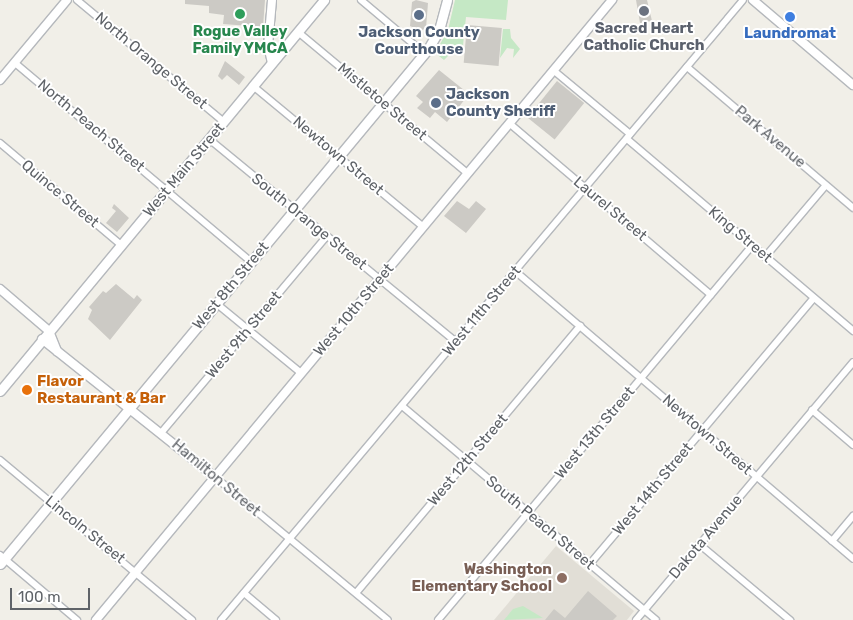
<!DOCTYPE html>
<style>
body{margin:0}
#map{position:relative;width:853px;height:620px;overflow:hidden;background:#f1efe8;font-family:Rubik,sans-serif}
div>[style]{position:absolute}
.education>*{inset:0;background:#e1ded6}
.green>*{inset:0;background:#c5e8c5}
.building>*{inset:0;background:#cccac5;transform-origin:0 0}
.round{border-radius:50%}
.roads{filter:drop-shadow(1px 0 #b5b8bc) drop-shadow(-1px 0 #b5b8bc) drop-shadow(0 1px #b5b8bc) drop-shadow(0 -1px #b5b8bc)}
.minor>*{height:6px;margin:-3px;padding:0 3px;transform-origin:3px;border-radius:3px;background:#fff}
.tertiary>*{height:8px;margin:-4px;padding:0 4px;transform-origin:4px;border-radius:4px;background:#fff}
.secondary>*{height:9px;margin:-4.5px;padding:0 4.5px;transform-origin:4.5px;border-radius:4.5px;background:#fff}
.dots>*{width:14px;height:14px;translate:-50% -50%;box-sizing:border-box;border:2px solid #fff;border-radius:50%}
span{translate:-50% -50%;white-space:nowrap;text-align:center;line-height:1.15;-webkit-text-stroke:4px #fff;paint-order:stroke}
.worship-label{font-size:15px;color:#5b616d;font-weight:700}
.leisure-label{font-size:15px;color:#27864d;font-weight:700}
.service-label{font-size:15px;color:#4e5e75;font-weight:700}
.left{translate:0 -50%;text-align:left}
.shop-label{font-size:15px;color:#366cbe;font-weight:700}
.street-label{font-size:15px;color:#5f6368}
.food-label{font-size:15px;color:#c56008;font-weight:700}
.education-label{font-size:15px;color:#785e54;font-weight:700}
.right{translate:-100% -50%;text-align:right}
.scale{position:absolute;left:10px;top:588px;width:80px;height:22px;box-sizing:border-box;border:2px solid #5f6368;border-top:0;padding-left:6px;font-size:15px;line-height:18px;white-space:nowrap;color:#5f6368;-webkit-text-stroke:4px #fff;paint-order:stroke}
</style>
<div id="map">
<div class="education">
<i style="clip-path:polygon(556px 546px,634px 611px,627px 620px,494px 620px)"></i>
</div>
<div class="green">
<i style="clip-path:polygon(455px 0,508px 0,506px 20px,466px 17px,462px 55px,450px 54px,444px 60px,435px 53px,448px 30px)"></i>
<i style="clip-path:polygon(503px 29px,510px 29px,511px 38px,520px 49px,513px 58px,514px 49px,507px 48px,500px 58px)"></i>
<i style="clip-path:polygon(523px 606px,543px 618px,504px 620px,513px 609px)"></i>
</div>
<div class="building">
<i style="clip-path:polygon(185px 0,265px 0,263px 27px,223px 24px,224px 15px,209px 13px,209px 6px,185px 4px)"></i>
<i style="clip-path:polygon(416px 0,428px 3px,426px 28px,421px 31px,410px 26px,412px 2px)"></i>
<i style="clip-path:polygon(636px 0,647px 0,652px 21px,640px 23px)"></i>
<i style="left:467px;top:25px;width:35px;height:38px;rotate:5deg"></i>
<i style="clip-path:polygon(225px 61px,245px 77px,239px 85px,227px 75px,222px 80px,218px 76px)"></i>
<i style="clip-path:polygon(439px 70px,469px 94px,447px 122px,435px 112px,430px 118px,417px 108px,423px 102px,416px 96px)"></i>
<i style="left:557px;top:81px;width:35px;height:47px;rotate:39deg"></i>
<i style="clip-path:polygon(457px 201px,469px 209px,476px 201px,486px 209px,466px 233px,444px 216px)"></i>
<i style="clip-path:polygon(114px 204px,129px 218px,117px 232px,106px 223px,116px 211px,112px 208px)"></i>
<i style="clip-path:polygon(116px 284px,134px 299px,137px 295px,142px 300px,110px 340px,88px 319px,92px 310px,89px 307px,103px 291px,106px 293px)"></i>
<i class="round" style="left:21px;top:384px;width:12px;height:12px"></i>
<i style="clip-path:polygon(588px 591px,617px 616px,613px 620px,545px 620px,554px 609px,565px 618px)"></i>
</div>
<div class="roads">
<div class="minor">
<i style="left:77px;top:0;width:191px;rotate:39.7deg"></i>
<i style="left:361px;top:0;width:82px;rotate:40.1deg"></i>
<i style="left:298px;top:32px;width:220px;rotate:39.8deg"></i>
<i style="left:15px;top:63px;width:309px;rotate:40.1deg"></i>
<i style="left:687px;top:67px;width:218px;rotate:40.3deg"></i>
<i style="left:553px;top:70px;width:100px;rotate:39.7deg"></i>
<i style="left:253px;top:86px;width:219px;rotate:39.6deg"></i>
<i style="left:509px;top:123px;width:265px;rotate:40.4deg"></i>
<i style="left:209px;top:139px;width:320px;rotate:39.4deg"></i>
<i style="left:627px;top:139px;width:297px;rotate:40.3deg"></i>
<i style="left:0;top:143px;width:158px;rotate:40.1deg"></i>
<i style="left:765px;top:257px;width:94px;rotate:-49.7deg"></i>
<i style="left:515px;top:271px;width:444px;rotate:40.4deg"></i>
<i style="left:217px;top:304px;width:109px;rotate:39.4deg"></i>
<i style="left:402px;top:406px;width:332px;rotate:40.1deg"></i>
<i style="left:812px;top:410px;width:54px;rotate:40.5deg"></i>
<i style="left:161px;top:433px;width:256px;rotate:-49.9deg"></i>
<i style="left:0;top:460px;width:250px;rotate:39.8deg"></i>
<i style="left:215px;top:477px;width:224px;rotate:39.6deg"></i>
<i style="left:832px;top:541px;width:33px;rotate:-50deg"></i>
<i style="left:699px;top:544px;width:119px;rotate:39.9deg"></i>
<i style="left:0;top:555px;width:101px;rotate:40.2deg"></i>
<i style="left:589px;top:565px;width:349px;rotate:-49.9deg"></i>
<i style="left:244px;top:593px;width:42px;rotate:40.2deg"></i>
<i style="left:356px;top:593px;width:349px;rotate:-50deg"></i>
<i style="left:221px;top:620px;width:810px;rotate:-49.9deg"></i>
<i style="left:438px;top:620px;width:488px;rotate:-50deg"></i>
<i style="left:636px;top:620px;width:337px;rotate:-49.9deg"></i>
</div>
<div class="tertiary">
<i style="left:753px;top:0;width:131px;rotate:40.4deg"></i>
<i style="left:272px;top:63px;width:17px;rotate:-103deg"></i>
<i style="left:268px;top:46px;width:46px;rotate:-85deg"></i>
<i style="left:0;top:80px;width:104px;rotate:-50.1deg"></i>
<i style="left:0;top:289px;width:65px;rotate:40.6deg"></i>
<i style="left:49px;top:331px;width:22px;rotate:68deg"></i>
<i style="left:42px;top:339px;width:221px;rotate:38.6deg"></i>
<i style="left:96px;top:620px;width:807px;rotate:-50.23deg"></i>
</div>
<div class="secondary">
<i style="left:0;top:391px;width:508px;rotate:-50.35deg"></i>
<i style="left:0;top:564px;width:670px;rotate:-50.27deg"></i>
<i style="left:428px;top:49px;width:22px;rotate:-60deg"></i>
<i style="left:439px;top:30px;width:31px;rotate:-75deg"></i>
</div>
</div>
<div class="dots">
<i style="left:644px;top:11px;background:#6b7280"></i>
<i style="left:240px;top:14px;background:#2e9e5b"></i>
<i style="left:419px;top:15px;background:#5c6f8a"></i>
<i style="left:790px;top:17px;background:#3f7fe0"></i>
<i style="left:436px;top:103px;background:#5c6f8a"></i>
<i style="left:27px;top:390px;background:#e8710a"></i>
<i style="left:562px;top:578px;background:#8d6e63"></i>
</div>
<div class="worship-label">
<span style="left:644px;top:37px">Sacred Heart<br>Catholic Church</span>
</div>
<div class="leisure-label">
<span style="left:240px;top:40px">Rogue Valley<br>Family YMCA</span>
</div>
<div class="service-label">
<span style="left:419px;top:41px">Jackson County<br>Courthouse</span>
<span class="left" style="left:446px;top:103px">Jackson<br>County Sheriff</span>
</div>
<div class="shop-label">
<span style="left:790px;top:34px">Laundromat</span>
</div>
<div class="street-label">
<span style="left:151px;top:61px;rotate:40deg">North Orange Street</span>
<span style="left:382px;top:102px;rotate:40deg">Mistletoe Street</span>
<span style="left:91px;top:126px;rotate:40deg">North Peach Street</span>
<span style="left:770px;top:137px;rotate:40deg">Park Avenue</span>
<span style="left:338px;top:156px;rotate:40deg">Newtown Street</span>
<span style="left:184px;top:170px;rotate:-50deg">West Main Street</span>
<span style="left:60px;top:194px;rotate:40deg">Quince Street</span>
<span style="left:610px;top:209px;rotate:40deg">Laurel Street</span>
<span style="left:309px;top:222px;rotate:39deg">South Orange Street</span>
<span style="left:740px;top:235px;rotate:40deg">King Street</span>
<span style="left:231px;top:286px;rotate:-50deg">West 8th Street</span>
<span style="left:354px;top:310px;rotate:-50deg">West 10th Street</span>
<span style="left:482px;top:311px;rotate:-50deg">West 11th Street</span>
<span style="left:244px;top:335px;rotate:-50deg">West 9th Street</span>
<span style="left:595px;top:433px;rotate:-50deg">West 13th Street</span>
<span style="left:707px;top:435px;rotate:41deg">Newtown Street</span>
<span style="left:468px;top:460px;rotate:-50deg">West 12th Street</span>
<span style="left:216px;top:478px;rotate:40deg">Hamilton Street</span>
<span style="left:653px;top:489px;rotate:-50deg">West 14th Street</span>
<span style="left:540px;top:523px;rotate:40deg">South Peach Street</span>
<span style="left:85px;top:530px;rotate:39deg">Lincoln Street</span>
<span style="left:706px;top:537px;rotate:-50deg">Dakota Avenue</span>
</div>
<div class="food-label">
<span class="left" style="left:37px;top:390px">Flavor<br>Restaurant &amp; Bar</span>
</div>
<div class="education-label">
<span class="right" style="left:552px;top:578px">Washington<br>Elementary School</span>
</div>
<div class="scale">100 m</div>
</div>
